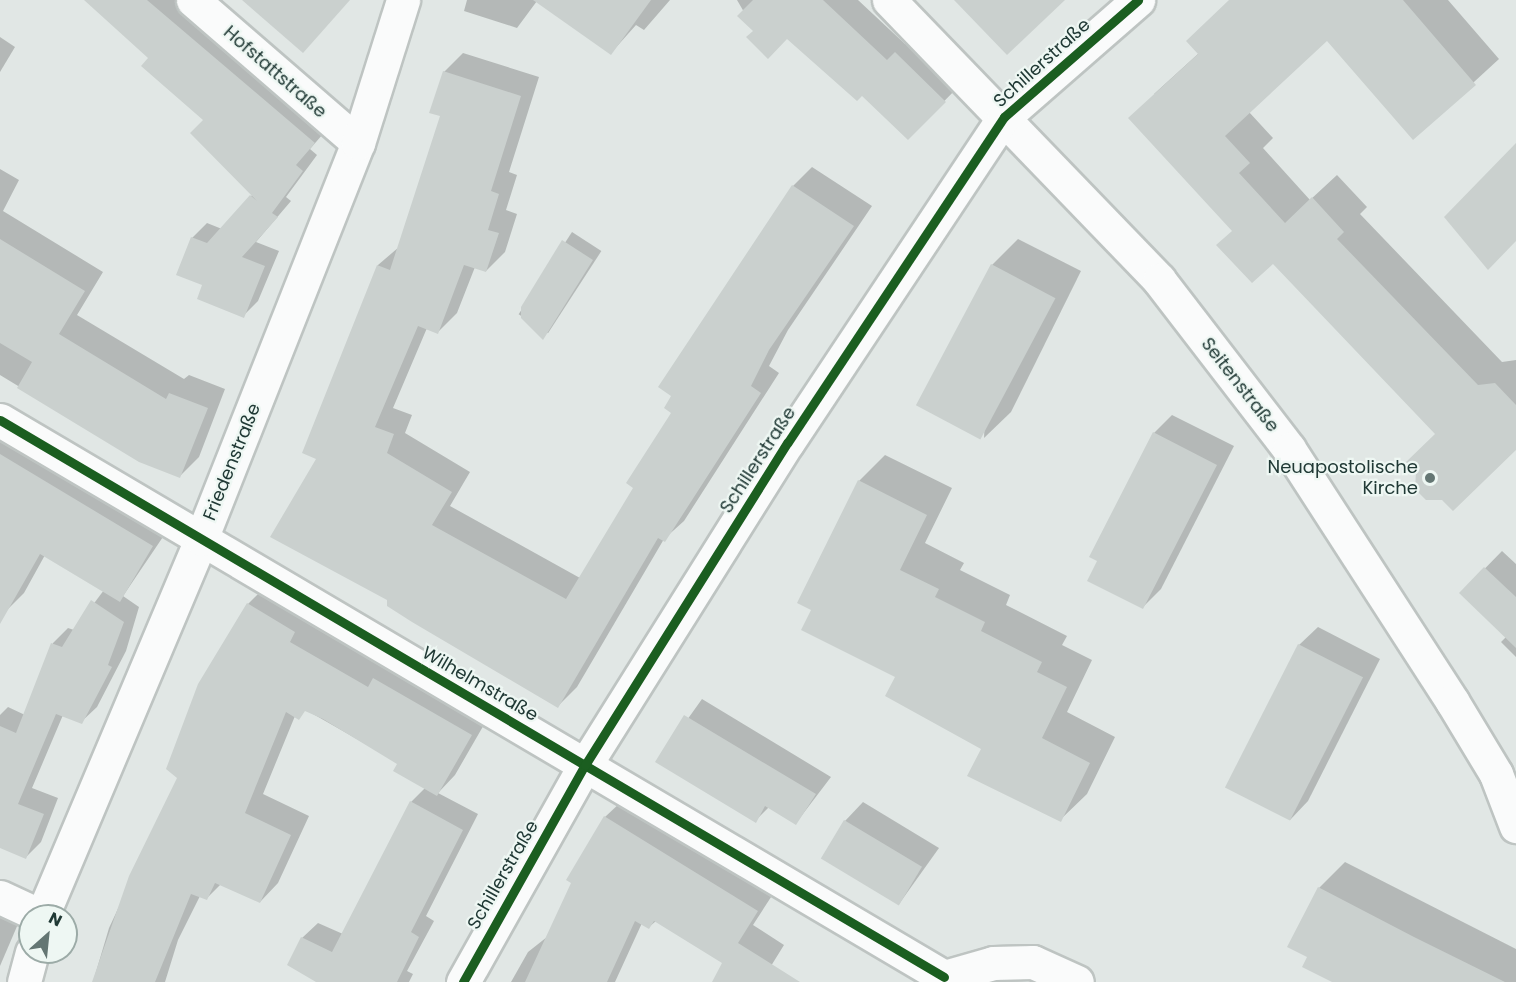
<!DOCTYPE html>
<meta charset="utf-8">
<style>
body{margin:0}
#map{position:relative;width:1516px;height:982px;overflow:hidden;background:#e1e7e5;font-family:Poppins,sans-serif}
div>[style]{position:absolute}
.shadow>*{inset:0;background:#0003;transform-origin:0 0}
.building>*{inset:0;background:#cad0ce;transform-origin:0 0}
.roads{filter:drop-shadow(2px 0 #bec4c2) drop-shadow(-2px 0 #bec4c2) drop-shadow(0 2px #bec4c2) drop-shadow(0 -2px #bec4c2)}
.minor>*{height:33px;margin:-16.5px;padding:0 16.5px;transform-origin:16.5px;border-radius:16.5px;background:#fafbfb}
.cycleway>*{height:9px;margin:-4.5px;padding:0 4.5px;transform-origin:4.5px;border-radius:4.5px;background:#1b5e20}
.dots>*{width:16px;height:16px;translate:-50% -50%;box-sizing:border-box;border:3px solid #eef7f3;border-radius:50%}
span{translate:-50% -50%;white-space:nowrap;text-align:center;line-height:1.15;-webkit-text-stroke:4.5px #eef7f3;paint-order:stroke}
.street-label{font-size:18px;color:#203935}
.poi-label{font-size:18px;color:#203935}
.right{translate:-100% -50%;text-align:right}
.north{position:absolute;left:18px;top:904px;width:60px;height:60px;box-sizing:border-box;background:#eef7f3;border:2px solid #9caba7;border-radius:50%;rotate:27deg;font-size:16px;font-weight:700;line-height:24px;text-align:center;color:#203935}
.north::after{content:'';display:block;margin:auto;width:21px;height:27px;background:#647673;clip-path:polygon(50% 0,100% 100%,50% 72%,0 100%)}
</style>
<div id="map">
<div class="shadow">
<i style="clip-path:polygon(86px 0,180px 0,329px 127px,310px 149px,317px 155px,286px 197px,291px 201px,256px 242px,279px 251px,258px 301px,243px 316px,204px 284px,192px 238px,207px 223px,222px 229px,253px 194px,205px 120px,150px 58px)"></i>
<i style="clip-path:polygon(467px 0,670px 0,644px 30px,636px 25px,611px 53px,537px 1px,517px 28px,464px 11px)"></i>
<i style="clip-path:polygon(737px 0,858px 0,905px 44px,913px 36px,961px 84px,908px 138px,862px 94px,787px 38px,755px 31px)"></i>
<i style="clip-path:polygon(1231px 0,1448px 0,1499px 59px,1413px 138px,1327px 39px,1249px 112px,1273px 138px,1263px 148px,1310px 200px,1337px 175px,1367px 207px,1360px 214px,1502px 362px,1516px 360px,1516px 448px,1437px 433px,1273px 261px,1233px 230px,1154px 94px,1199px 53px)"></i>
<i style="clip-path:polygon(0 37px,15px 47px,0 72px)"></i>
<i style="clip-path:polygon(463px 53px,539px 77px,509px 172px,517px 175px,506px 210px,517px 214px,505px 252px,486px 271px,475px 267px,457px 313px,438px 332px,427px 328px,393px 408px,412px 415px,405px 433px,470px 472px,450px 506px,580px 578px,635px 488px,793px 186px,812px 167px,872px 206px,788px 330px,769px 366px,779px 373px,684px 521px,664px 539px,577px 687px,558px 706px,389px 599px,318px 458px,378px 265px,399px 247px,442px 115px,444px 72px)"></i>
<i style="clip-path:polygon(0 169px,19px 180px,3px 211px,103px 272px,77px 315px,184px 379px,189px 375px,225px 389px,199px 457px,180px 476px,140px 460px,0 375px)"></i>
<i style="left:572px;top:232px;width:35px;height:98px;rotate:33deg"></i>
<i style="clip-path:polygon(1018px 239px,1081px 271px,1011px 412px,984px 438px,992px 265px)"></i>
<i style="clip-path:polygon(1172px 415px,1234px 446px,1161px 589px,1143px 607px,1154px 433px)"></i>
<i style="clip-path:polygon(0 428px,169px 528px,123px 596px,139px 607px,126px 651px,97px 707px,81px 722px,63px 715px,32px 788px,58px 798px,41px 842px,26px 857px,0 847px,0 715px,8px 707px,25px 715px,53px 643px,68px 628px,74px 630px,104px 590px,45px 555px,24px 593px,7px 610px,0 607px)"></i>
<i style="clip-path:polygon(885px 455px,952px 488px,925px 543px,964px 563px,960px 570px,1010px 595px,1006px 605px,1067px 636px,1062px 645px,1092px 660px,1067px 712px,1115px 737px,1087px 794px,1060px 820px,983px 748px,813px 609px,859px 481px)"></i>
<i style="clip-path:polygon(1502px 551px,1516px 564px,1516px 657px,1501px 642px,1506px 637px,1461px 593px)"></i>
<i style="clip-path:polygon(267px 585px,313px 613px,307px 623px,385px 668px,393px 660px,489px 716px,455px 775px,438px 793px,478px 814px,426px 916px,434px 921px,407px 971px,413px 974px,409px 982px,323px 982px,302px 938px,318px 923px,343px 934px,411px 802px,425px 788px,399px 763px,306px 710px,295px 716px,263px 794px,309px 816px,278px 883px,260px 902px,221px 884px,207px 898px,200px 896px,178px 940px,165px 982px,93px 982px,109px 928px,179px 778px,248px 604px)"></i>
<i style="clip-path:polygon(1318px 627px,1380px 659px,1308px 801px,1290px 820px,1299px 645px)"></i>
<i style="clip-path:polygon(702px 699px,831px 777px,796px 823px,769px 807px,755px 821px,657px 762px)"></i>
<i style="clip-path:polygon(622px 801px,773px 894px,753px 925px,784px 945px,761px 982px,720px 982px,724px 962px,656px 921px,649px 927px,642px 923px,615px 982px,511px 982px,528px 952px,547px 937px,605px 817px)"></i>
<i style="clip-path:polygon(863px 802px,939px 848px,899px 904px,845px 821px)"></i>
<i style="clip-path:polygon(1345px 862px,1516px 949px,1516px 982px,1336px 982px,1309px 957px,1319px 888px)"></i>
<i style="clip-path:polygon(0 907px,21px 917px,0 966px)"></i>
</div>
<div class="building">
<i style="clip-path:polygon(84px 0,147px 0,315px 143px,296px 165px,303px 171px,272px 213px,278px 217px,242px 257px,265px 266px,244px 318px,197px 299px,202px 285px,176px 275px,191px 237px,207px 243px,250px 195px,257px 201px,190px 133px,203px 120px,141px 66px,148px 58px)"></i>
<i style="clip-path:polygon(242px 0,350px 0,303px 53px)"></i>
<i style="clip-path:polygon(533px 0,651px 0,611px 55px)"></i>
<i style="clip-path:polygon(753px 0,823px 0,887px 60px,895px 52px,946px 102px,908px 140px,862px 96px,857px 101px,787px 39px,768px 59px,746px 37px,753px 31px,737px 16px)"></i>
<i style="clip-path:polygon(954px 0,1065px 0,1007px 55px)"></i>
<i style="clip-path:polygon(1229px 0,1403px 0,1476px 85px,1413px 140px,1327px 41px,1225px 136px,1250px 163px,1239px 173px,1285px 223px,1312px 197px,1344px 232px,1337px 239px,1478px 385px,1495px 383px,1516px 405px,1516px 450px,1453px 511px,1442px 500px,1426px 500px,1415px 489px,1416px 472px,1406px 462px,1435px 434px,1273px 264px,1252px 283px,1216px 245px,1232px 231px,1128px 118px,1198px 54px,1186px 41px)"></i>
<i style="clip-path:polygon(443px 71px,521px 96px,491px 191px,499px 194px,488px 230px,499px 233px,486px 272px,464px 265px,438px 334px,418px 326px,375px 427px,394px 434px,387px 453px,452px 492px,432px 525px,566px 599px,633px 488px,626px 483px,671px 413px,664px 408px,671px 396px,658px 387px,792px 185px,854px 226px,769px 350px,751px 386px,761px 393px,665px 542px,658px 538px,558px 708px,412px 622px,387px 606px,387px 600px,270px 537px,316px 459px,302px 453px,377px 265px,390px 270px,440px 116px,429px 113px)"></i>
<i style="clip-path:polygon(1516px 143px,1516px 241px,1488px 270px,1444px 217px)"></i>
<i style="clip-path:polygon(0 239px,85px 291px,59px 334px,166px 399px,169px 393px,208px 408px,180px 478px,139px 462px,17px 388px,32px 362px,0 343px)"></i>
<i style="clip-path:polygon(562px 240px,593px 260px,543px 340px,521px 318px,521px 307px)"></i>
<i style="left:991px;top:264px;width:73px;height:160px;rotate:28deg"></i>
<i style="clip-path:polygon(1153px 432px,1217px 465px,1143px 609px,1087px 581px,1097px 561px,1089px 557px)"></i>
<i style="clip-path:polygon(0 454px,153px 546px,120px 602px,40px 554px,0 624px)"></i>
<i style="clip-path:polygon(858px 480px,927px 515px,900px 570px,939px 589px,935px 597px,985px 622px,981px 631px,1042px 662px,1037px 672px,1067px 687px,1042px 738px,1090px 763px,1061px 822px,967px 776px,981px 749px,885px 696px,895px 677px,801px 630px,811px 610px,797px 603px)"></i>
<i style="clip-path:polygon(1484px 567px,1516px 597px,1516px 648px,1459px 593px)"></i>
<i style="clip-path:polygon(91px 600px,124px 622px,108px 665px,112px 667px,82px 724px,56px 714px,18px 804px,44px 814px,26px 859px,0 848px,0 726px,16px 733px,51px 643px,62px 647px)"></i>
<i style="clip-path:polygon(247px 603px,295px 632px,290px 642px,368px 687px,373px 678px,472px 735px,437px 796px,393px 771px,397px 764px,323px 719px,305px 711px,299px 720px,286px 712px,245px 813px,291px 835px,260px 903px,215px 883px,207px 900px,191px 894px,155px 982px,92px 982px,129px 876px,177px 778px,166px 769px,198px 684px)"></i>
<i style="left:1298px;top:644px;width:73px;height:161px;rotate:27deg"></i>
<i style="clip-path:polygon(684px 715px,816px 794px,796px 825px,765px 806px,756px 823px,655px 762px)"></i>
<i style="clip-path:polygon(410px 801px,463px 830px,411px 932px,419px 937px,397px 982px,316px 982px,287px 965px,301px 937px,332px 952px)"></i>
<i style="clip-path:polygon(604px 816px,758px 911px,738px 943px,800px 982px,712px 982px,722px 963px,654px 921px,649px 929px,635px 921px,607px 982px,525px 982px,571px 883px,566px 880px)"></i>
<i style="left:844px;top:820px;width:91px;height:45px;rotate:31deg"></i>
<i style="clip-path:polygon(1318px 887px,1414px 937px,1505px 982px,1332px 982px,1302px 967px,1307px 957px,1287px 947px)"></i>
</div>
<div class="roads">
<div class="minor">
<i style="left:193px;top:0;width:218px;rotate:40.9deg"></i>
<i style="left:889px;top:0;width:389px;rotate:46deg"></i>
<i style="left:1159px;top:280px;width:213px;rotate:52.4deg"></i>
<i style="left:1289px;top:449px;width:300px;rotate:57.1deg"></i>
<i style="left:1452px;top:701px;width:85px;rotate:58.9deg"></i>
<i style="left:1496px;top:774px;width:56px;rotate:69deg"></i>
<i style="left:0;top:420px;width:1096px;rotate:30.54deg"></i>
<i style="left:944px;top:977px;width:51px;rotate:-15.9deg"></i>
<i style="left:993px;top:963px;width:40px;rotate:-1.4deg"></i>
<i style="left:1033px;top:962px;width:48px;rotate:24.4deg"></i>
<i style="left:0;top:897px;width:45px;rotate:24.9deg"></i>
<i style="left:42px;top:916px;width:409px;rotate:-67.1deg"></i>
<i style="left:201px;top:539px;width:426px;rotate:-68.4deg"></i>
<i style="left:358px;top:143px;width:150px;rotate:-72.5deg"></i>
<i style="left:24px;top:982px;width:31px;rotate:-75deg"></i>
<i style="left:463px;top:982px;width:249px;rotate:-60.7deg"></i>
<i style="left:585px;top:765px;width:381px;rotate:-57.9deg"></i>
<i style="left:788px;top:442px;width:390px;rotate:-56.4deg"></i>
<i style="left:1004px;top:117px;width:178px;rotate:-41.1deg"></i>
</div>
</div>
<div class="cycleway">
<i style="left:0;top:420px;width:1096px;rotate:30.54deg"></i>
<i style="left:463px;top:982px;width:249px;rotate:-60.7deg"></i>
<i style="left:585px;top:765px;width:381px;rotate:-57.9deg"></i>
<i style="left:788px;top:442px;width:390px;rotate:-56.4deg"></i>
<i style="left:1004px;top:117px;width:178px;rotate:-41.1deg"></i>
</div>
<div class="dots">
<i style="left:1430px;top:478px;background:#647673"></i>
</div>
<div class="street-label">
<span style="left:1042px;top:63px;rotate:-42deg">Schillerstraße</span>
<span style="left:275px;top:72px;rotate:41deg">Hofstattstraße</span>
<span style="left:1240px;top:385px;rotate:52deg">Seitenstraße</span>
<span style="left:758px;top:460px;rotate:-57deg">Schillerstraße</span>
<span style="left:232px;top:462px;rotate:-68deg">Friedenstraße</span>
<span style="left:480px;top:684px;rotate:30deg">Wilhelmstraße</span>
<span style="left:503px;top:875px;rotate:-60deg">Schillerstraße</span>
</div>
<div class="poi-label">
<span class="right" style="left:1418px;top:478px">Neuapostolische<br>Kirche</span>
</div>
<div class="north">N</div>
</div>
